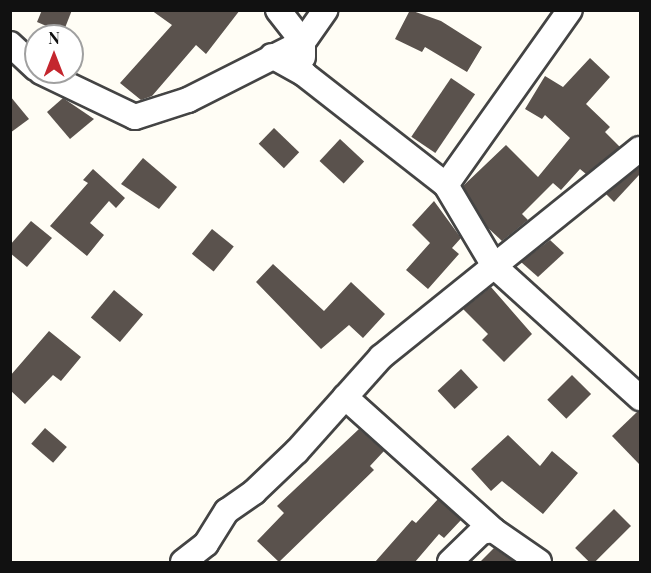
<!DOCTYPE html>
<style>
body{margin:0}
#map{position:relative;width:651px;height:573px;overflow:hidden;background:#fffdf5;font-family:"Playfair Display",serif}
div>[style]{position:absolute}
.building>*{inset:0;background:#5a524d;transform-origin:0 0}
.roads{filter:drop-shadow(2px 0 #444) drop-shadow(-2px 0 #444) drop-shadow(0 2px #444) drop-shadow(0 -2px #444)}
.minor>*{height:24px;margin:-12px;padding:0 12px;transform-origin:12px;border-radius:12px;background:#fff}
span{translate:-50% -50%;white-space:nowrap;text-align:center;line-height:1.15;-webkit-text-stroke:6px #fff;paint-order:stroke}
.frame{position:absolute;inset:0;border:12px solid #111;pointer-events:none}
.north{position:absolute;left:24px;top:24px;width:60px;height:60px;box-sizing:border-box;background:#fff;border:2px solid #a0a0a0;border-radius:50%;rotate:0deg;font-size:16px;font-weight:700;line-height:24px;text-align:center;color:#111}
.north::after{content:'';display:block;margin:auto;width:21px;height:27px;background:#c4262e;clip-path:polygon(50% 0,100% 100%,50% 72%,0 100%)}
</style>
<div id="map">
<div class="building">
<i style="clip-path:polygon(42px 10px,72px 10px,63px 33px,37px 22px)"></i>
<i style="clip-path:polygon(151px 10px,240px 10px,206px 54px,196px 45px,152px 96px,141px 100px,120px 83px,172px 25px)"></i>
<i style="clip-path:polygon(410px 10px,441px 21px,482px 47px,467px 72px,425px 47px,422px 52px,395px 39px)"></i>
<i style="clip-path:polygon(590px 58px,610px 77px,586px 104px,610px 127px,605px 132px,620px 147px,586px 174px,580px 169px,561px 190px,553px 183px,522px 214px,528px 220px,502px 241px,487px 227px,463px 186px,506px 145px,538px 177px,570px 138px,545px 115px,542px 119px,525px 109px,545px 76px,563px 87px)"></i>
<i style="left:451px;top:78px;width:29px;height:71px;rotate:34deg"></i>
<i style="clip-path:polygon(10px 96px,29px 119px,10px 133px)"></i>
<i style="clip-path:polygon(63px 98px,94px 119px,70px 139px,47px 112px)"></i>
<i style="left:274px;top:128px;width:35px;height:22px;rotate:44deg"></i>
<i style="left:340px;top:139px;width:33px;height:30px;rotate:43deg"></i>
<i style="clip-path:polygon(143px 158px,177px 187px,159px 209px,121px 184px)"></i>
<i style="clip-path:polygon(640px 167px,640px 174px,614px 202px,606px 194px)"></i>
<i style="clip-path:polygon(93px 169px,125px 198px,116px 208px,109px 201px,90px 223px,104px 235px,87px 256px,50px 226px,88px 183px,83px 180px)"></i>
<i style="clip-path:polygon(434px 201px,461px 238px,452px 248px,459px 254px,428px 289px,406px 270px,430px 243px,412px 225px)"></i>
<i style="clip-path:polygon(31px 221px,52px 238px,27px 267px,10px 253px,10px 245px)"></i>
<i style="left:212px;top:229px;width:28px;height:32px;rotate:39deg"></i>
<i style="clip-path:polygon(550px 240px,564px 253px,538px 277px,521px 262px)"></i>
<i style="clip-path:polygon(273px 264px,324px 311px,351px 282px,385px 314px,363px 338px,349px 325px,321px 349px,256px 282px)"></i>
<i style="clip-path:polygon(491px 287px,532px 334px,504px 362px,482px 340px,488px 334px,463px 309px)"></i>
<i style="left:114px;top:290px;width:38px;height:36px;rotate:40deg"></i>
<i style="clip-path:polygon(49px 331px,81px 357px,61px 381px,53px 375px,25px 404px,10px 390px,10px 376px)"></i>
<i style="left:461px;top:369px;width:25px;height:32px;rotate:47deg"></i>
<i style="left:572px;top:375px;width:27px;height:35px;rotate:45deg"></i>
<i style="clip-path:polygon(637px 412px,640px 412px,640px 465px,612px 436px)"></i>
<i style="left:45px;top:428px;width:29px;height:21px;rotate:41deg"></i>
<i style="clip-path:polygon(359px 429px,384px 451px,370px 466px,374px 470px,279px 562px,257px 541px,284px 513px,277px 506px)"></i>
<i style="clip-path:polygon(508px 435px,540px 466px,552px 451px,578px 473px,543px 514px,502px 481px,491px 491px,471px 469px)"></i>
<i style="clip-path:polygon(438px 499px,461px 520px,444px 538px,439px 534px,415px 562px,375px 562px,412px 520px,416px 523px)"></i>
<i style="left:614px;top:509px;width:24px;height:55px;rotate:45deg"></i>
<i style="clip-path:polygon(494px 548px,515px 562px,480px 562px)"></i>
</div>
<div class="roads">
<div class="minor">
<i style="left:278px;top:10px;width:41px;rotate:52deg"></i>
<i style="left:303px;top:42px;width:15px;rotate:90deg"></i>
<i style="left:10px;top:44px;width:35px;rotate:43deg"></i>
<i style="left:272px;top:56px;width:37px;rotate:29deg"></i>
<i style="left:304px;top:74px;width:180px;rotate:38deg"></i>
<i style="left:446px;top:185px;width:94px;rotate:59.3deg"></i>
<i style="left:494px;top:266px;width:197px;rotate:42.1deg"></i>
<i style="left:41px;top:72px;width:104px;rotate:25.6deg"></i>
<i style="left:135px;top:117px;width:56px;rotate:-17.8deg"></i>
<i style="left:188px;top:100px;width:129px;rotate:-26.8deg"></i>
<i style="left:303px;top:42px;width:39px;rotate:-55deg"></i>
<i style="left:446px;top:185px;width:214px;rotate:-54.7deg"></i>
<i style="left:345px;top:397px;width:199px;rotate:41.9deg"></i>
<i style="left:183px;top:562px;width:29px;rotate:-38deg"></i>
<i style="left:206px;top:544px;width:39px;rotate:-58deg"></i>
<i style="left:227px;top:511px;width:33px;rotate:-35deg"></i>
<i style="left:254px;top:492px;width:59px;rotate:-43.6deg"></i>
<i style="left:297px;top:451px;width:126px;rotate:-48.2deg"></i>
<i style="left:381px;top:357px;width:332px;rotate:-38.8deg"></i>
<i style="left:450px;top:562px;width:43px;rotate:-44.1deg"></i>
<i style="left:481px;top:532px;width:12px;rotate:-9deg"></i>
<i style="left:493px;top:530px;width:56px;rotate:34.8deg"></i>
</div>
</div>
<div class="frame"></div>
<div class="north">N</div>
</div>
